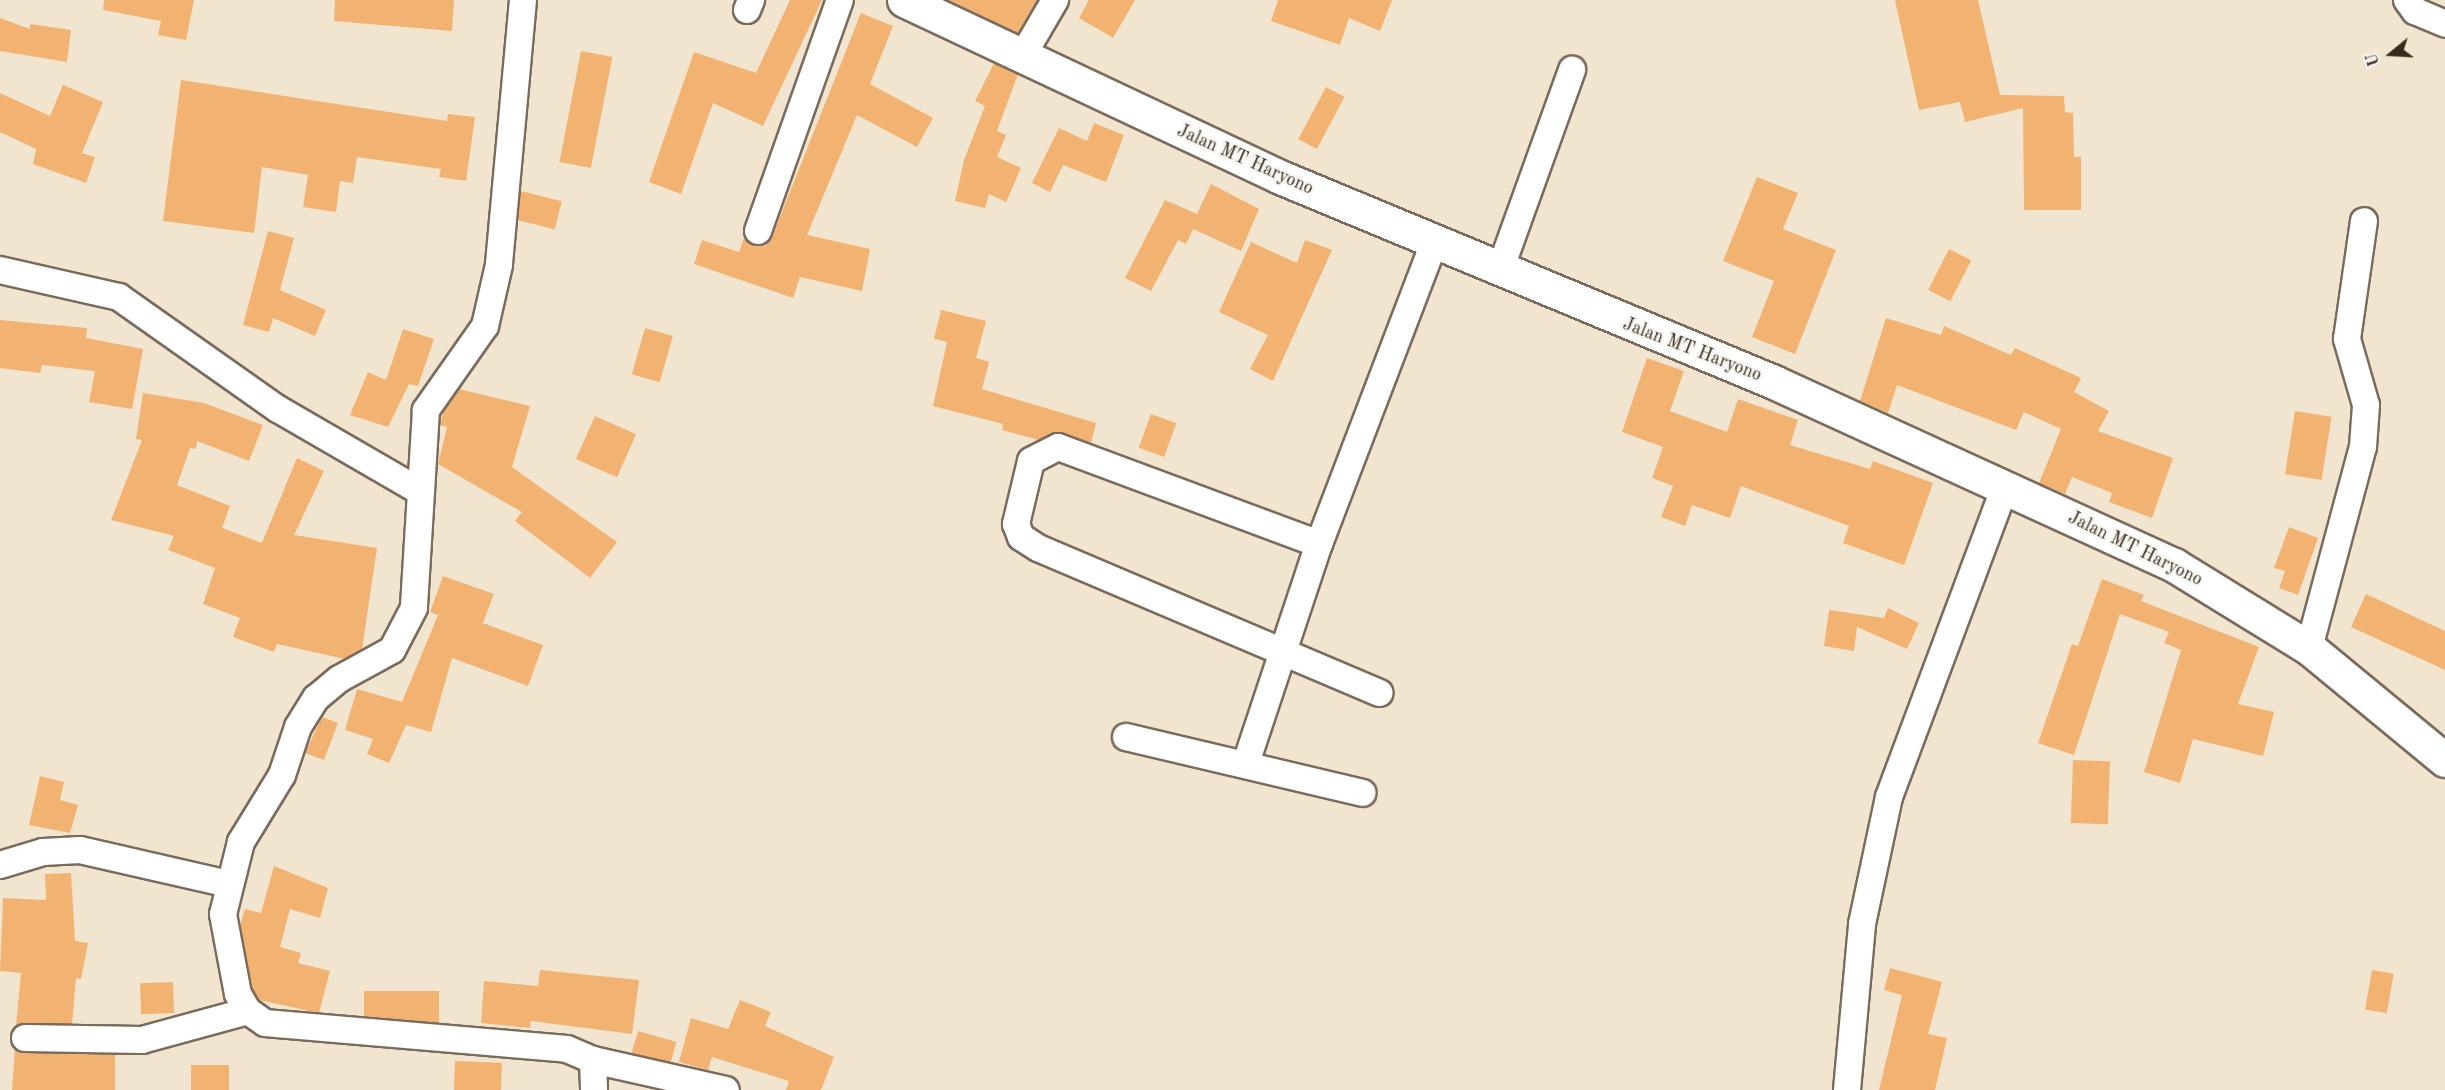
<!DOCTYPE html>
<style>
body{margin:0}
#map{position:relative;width:2445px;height:1090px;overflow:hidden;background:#f2e5cf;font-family:"Old Standard TT",serif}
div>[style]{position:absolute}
.building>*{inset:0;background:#f2b372;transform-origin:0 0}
.roads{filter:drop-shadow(2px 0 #7b6b5c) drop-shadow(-2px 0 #7b6b5c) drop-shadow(0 2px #7b6b5c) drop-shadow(0 -2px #7b6b5c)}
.minor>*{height:26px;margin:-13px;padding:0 13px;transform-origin:13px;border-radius:13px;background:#fff}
.major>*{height:33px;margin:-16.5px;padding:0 16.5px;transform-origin:16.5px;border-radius:16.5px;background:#fff}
span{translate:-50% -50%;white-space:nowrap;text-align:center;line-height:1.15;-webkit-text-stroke:5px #f6f6f2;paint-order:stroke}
.street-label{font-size:18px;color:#3b2a1e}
.north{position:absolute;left:2361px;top:24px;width:60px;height:60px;-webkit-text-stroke:4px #f6f6f2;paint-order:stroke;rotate:252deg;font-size:16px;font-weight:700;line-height:24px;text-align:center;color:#3b2a1e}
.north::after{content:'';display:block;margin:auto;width:21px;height:27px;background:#3b2a1e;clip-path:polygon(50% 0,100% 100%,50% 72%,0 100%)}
</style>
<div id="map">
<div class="building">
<i style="clip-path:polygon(104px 0,194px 0,186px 40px,158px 35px,161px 21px,103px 10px)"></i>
<i style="clip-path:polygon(335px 0,454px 0,452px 31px,334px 21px)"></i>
<i style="clip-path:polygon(790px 0,822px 0,763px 126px,713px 103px,681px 194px,649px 182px,694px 52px,756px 73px)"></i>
<i style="clip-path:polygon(948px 0,1038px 0,1018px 33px)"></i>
<i style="clip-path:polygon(1089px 0,1135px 0,1113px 38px,1079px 18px)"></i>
<i style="clip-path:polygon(1278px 0,1392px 0,1380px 31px,1349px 18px,1340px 45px,1271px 21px)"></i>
<i style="clip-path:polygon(1895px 0,1978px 0,2000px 95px,2064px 96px,2065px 112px,2073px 113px,2074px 157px,2081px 157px,2081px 210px,2024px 210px,2023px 108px,1965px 122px,1960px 102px,1919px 110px)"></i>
<i style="clip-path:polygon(861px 13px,893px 26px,870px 84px,933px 118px,917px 147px,857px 115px,807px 235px,870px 249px,862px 291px,800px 277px,793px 298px,694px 264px,702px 240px,739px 252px,744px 238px,765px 246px,772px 237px)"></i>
<i style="clip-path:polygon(0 18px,30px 29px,30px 24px,71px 30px,67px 62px,0 51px)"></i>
<i style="left:581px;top:51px;width:32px;height:113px;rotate:11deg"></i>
<i style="clip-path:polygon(994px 63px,1018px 74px,997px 131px,1006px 135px,997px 157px,1021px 168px,1006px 202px,989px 194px,985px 208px,955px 201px,964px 160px,985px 106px,975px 101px)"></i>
<i style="clip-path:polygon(181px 80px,447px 121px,448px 114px,475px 117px,466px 181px,439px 177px,441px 169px,357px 157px,353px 183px,340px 181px,336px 212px,303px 207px,308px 175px,262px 167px,254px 233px,163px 221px)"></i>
<i style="clip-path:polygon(63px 85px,103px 102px,82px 153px,95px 157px,86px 183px,33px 164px,36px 149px,0 132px,0 93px,50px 116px)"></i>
<i style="left:1326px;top:87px;width:21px;height:59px;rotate:28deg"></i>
<i style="clip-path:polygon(1094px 123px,1124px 135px,1106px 182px,1063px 165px,1050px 192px,1032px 183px,1059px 128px,1087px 141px)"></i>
<i style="clip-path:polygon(1757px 177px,1798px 193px,1783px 229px,1836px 250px,1795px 354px,1752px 337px,1774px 281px,1723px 261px)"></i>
<i style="clip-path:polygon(1211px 184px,1259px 209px,1241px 251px,1193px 229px,1186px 244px,1178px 240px,1151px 291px,1125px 278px,1165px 200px,1197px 214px)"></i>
<i style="left:521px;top:191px;width:42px;height:29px;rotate:14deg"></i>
<i style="clip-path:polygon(268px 231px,294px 238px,280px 290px,326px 310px,315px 336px,273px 318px,269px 332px,243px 325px)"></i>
<i style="clip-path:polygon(1305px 240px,1332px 250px,1273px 381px,1250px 369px,1268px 335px,1219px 312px,1251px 242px,1297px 263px)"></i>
<i style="left:1949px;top:249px;width:25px;height:46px;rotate:27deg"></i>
<i style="clip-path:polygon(941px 310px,986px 321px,976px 358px,989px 362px,982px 389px,1096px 423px,1091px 443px,1058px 432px,1039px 440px,1002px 430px,1003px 424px,933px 406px,947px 342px,934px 339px)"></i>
<i style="clip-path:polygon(1886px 318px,1941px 335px,1944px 326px,2011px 355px,2015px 348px,2081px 378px,2074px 392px,2109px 411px,2098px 431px,2173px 458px,2152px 518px,2109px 502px,2112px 493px,2072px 477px,2065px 494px,2039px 483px,2061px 429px,2024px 412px,2016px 430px,1897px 385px,1888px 413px,1860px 401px)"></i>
<i style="clip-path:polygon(0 320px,87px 328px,86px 338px,143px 349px,132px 409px,89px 402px,95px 371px,42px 365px,40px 373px,0 368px)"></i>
<i style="left:645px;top:328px;width:29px;height:48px;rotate:16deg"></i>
<i style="clip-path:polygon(403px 329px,434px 339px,418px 386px,409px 384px,388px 427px,350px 415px,368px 372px,386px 380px)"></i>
<i style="clip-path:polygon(1647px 358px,1684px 371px,1670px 411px,1727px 432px,1738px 399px,1798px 420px,1790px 445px,1870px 469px,1873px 461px,1933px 483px,1904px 565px,1843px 543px,1849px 526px,1741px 486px,1730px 518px,1692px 505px,1685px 526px,1661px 517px,1673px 486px,1652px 478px,1663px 447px,1622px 432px)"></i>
<i style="clip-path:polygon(459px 389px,530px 406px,512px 467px,617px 542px,590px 578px,515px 521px,522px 512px,438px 464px,447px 427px,440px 425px,444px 410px)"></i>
<i style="clip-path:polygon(143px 393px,204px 403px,263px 425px,249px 461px,197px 441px,196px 449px,190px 448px,177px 485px,230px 506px,222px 528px,262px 543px,297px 458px,324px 471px,294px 535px,377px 548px,362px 649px,345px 659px,277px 644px,274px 652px,233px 637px,240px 618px,203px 604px,215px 568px,168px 550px,174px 536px,111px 520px,142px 440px,136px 439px)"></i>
<i style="left:2295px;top:411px;width:37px;height:64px;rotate:9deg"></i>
<i style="left:1151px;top:414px;width:27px;height:36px;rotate:20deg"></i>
<i style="left:595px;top:416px;width:45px;height:47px;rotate:24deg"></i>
<i style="clip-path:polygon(2289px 527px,2318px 538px,2298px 595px,2279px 588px,2285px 571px,2274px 568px)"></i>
<i style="clip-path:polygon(443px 576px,494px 594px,483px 623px,543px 645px,528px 686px,452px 658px,431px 732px,406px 725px,389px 763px,367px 754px,373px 739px,345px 730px,357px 689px,402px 702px,438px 615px,430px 612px)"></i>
<i style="clip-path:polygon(2102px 579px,2144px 595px,2141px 601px,2259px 647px,2238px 704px,2274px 712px,2263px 756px,2193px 739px,2180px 783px,2144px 772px,2181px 650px,2164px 643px,2169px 632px,2120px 614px,2074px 755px,2038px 743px,2072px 644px,2078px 646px)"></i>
<i style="clip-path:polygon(2366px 594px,2445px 631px,2445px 670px,2351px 627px)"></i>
<i style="clip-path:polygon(1888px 608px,1919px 623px,1907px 649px,1857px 627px,1854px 651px,1824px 646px,1829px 610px,1884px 618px)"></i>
<i style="clip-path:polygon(322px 717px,338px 723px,324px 760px,305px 753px)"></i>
<i style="left:2073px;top:760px;width:37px;height:63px;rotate:2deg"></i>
<i style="clip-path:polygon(40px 776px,64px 782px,60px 800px,78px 805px,70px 833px,29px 825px)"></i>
<i style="clip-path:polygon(274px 866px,328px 888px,320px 918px,290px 909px,280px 947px,301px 953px,298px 963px,330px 971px,319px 1013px,259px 1000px,252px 989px,240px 925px,245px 909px,261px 913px)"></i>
<i style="clip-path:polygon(71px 873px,75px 941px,88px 943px,81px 979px,76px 978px,72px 1024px,16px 1026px,21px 973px,0 971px,3px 898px,46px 900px,45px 874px)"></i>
<i style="clip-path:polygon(1890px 968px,1942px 982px,1928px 1034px,1947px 1038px,1935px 1090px,1879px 1090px,1902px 995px,1884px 990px)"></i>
<i style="clip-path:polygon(540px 970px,639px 980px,632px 1034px,531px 1021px,530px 1028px,481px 1023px,484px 981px,538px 986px)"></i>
<i style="left:2372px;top:970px;width:22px;height:40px;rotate:10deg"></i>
<i style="left:173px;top:982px;width:31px;height:33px;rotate:88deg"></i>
<i style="clip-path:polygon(364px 991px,439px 991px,439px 1023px,364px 1016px)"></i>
<i style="clip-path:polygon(740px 1000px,771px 1012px,765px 1026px,834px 1057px,821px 1090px,786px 1090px,789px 1081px,712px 1057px,708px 1070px,679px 1062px,691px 1018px,728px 1029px)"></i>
<i style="left:638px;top:1031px;width:40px;height:23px;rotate:16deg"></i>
<i style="clip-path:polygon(15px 1048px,115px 1055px,115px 1090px,12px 1090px)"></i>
<i style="left:455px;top:1061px;width:47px;height:29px;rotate:2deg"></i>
<i style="left:191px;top:1065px;width:38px;height:25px"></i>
</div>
<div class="roads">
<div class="minor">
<i style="left:523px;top:0;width:266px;rotate:95.2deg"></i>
<i style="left:499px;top:265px;width:63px;rotate:102.9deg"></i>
<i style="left:485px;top:326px;width:103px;rotate:125.1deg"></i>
<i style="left:426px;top:410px;width:198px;rotate:93.5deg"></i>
<i style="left:414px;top:608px;width:47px;rotate:117.6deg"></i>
<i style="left:392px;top:650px;width:60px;rotate:151.3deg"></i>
<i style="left:339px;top:679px;width:30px;rotate:140deg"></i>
<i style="left:316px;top:698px;width:34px;rotate:122deg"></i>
<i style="left:298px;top:727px;width:51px;rotate:108.4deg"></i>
<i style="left:282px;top:775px;width:79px;rotate:121.5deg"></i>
<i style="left:241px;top:842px;width:74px;rotate:104deg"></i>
<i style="left:223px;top:914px;width:81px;rotate:79.4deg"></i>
<i style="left:238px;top:994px;width:20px;rotate:60deg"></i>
<i style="left:248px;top:1011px;width:21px;rotate:35deg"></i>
<i style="left:265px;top:1023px;width:303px;rotate:4.9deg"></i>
<i style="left:567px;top:1049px;width:28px;rotate:23deg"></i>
<i style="left:593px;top:1060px;width:30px;rotate:88deg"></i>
<i style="left:2407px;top:0;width:14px;rotate:54deg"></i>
<i style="left:2415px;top:11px;width:33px;rotate:23deg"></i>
<i style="left:747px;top:10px;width:11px;rotate:-68deg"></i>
<i style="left:1023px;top:55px;width:64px;rotate:-59.8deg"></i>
<i style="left:758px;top:231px;width:245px;rotate:-70.5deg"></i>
<i style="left:0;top:270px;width:122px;rotate:12.8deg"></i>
<i style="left:119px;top:297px;width:194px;rotate:35.2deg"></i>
<i style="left:278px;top:409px;width:165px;rotate:30.1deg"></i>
<i style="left:1500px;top:270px;width:213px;rotate:-70.2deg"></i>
<i style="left:1319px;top:544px;width:278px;rotate:-159.6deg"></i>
<i style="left:1058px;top:447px;width:30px;rotate:153deg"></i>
<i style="left:1031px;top:461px;width:65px;rotate:103.4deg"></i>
<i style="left:1016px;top:524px;width:14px;rotate:69deg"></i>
<i style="left:1021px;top:537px;width:20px;rotate:33deg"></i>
<i style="left:1038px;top:548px;width:371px;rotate:23deg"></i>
<i style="left:2309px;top:648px;width:208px;rotate:-75deg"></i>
<i style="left:2363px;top:447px;width:42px;rotate:-85.9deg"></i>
<i style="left:2366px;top:405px;width:69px;rotate:-106.1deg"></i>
<i style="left:2347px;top:339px;width:119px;rotate:-81.8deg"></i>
<i style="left:1126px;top:737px;width:243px;rotate:13.3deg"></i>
<i style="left:1246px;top:763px;width:231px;rotate:-71.6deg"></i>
<i style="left:1319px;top:544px;width:322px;rotate:-69.1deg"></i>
<i style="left:0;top:865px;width:45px;rotate:-16.8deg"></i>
<i style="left:43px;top:852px;width:37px;rotate:-3deg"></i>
<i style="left:80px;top:850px;width:152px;rotate:12.9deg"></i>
<i style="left:25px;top:1038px;width:117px;rotate:1deg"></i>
<i style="left:142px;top:1040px;width:110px;rotate:-15.3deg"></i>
<i style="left:593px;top:1060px;width:136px;rotate:12.7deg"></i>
<i style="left:1847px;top:1090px;width:167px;rotate:-84.8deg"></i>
<i style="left:1862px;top:924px;width:130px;rotate:-78deg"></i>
<i style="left:1889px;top:797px;width:332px;rotate:-69.5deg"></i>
</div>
<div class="major">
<i style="left:904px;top:0;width:416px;rotate:25.2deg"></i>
<i style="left:1280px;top:177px;width:535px;rotate:22.54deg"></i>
<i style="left:1774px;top:382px;width:440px;rotate:24.6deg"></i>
<i style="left:2174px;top:565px;width:158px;rotate:31.6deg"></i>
<i style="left:2309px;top:648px;width:176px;rotate:39.5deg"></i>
</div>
</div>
<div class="street-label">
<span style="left:1245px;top:160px;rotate:24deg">Jalan MT Haryono</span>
<span style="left:1692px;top:350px;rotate:21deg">Jalan MT Haryono</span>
<span style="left:2135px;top:549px;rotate:26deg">Jalan MT Haryono</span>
</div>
<div class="north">U</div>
</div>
